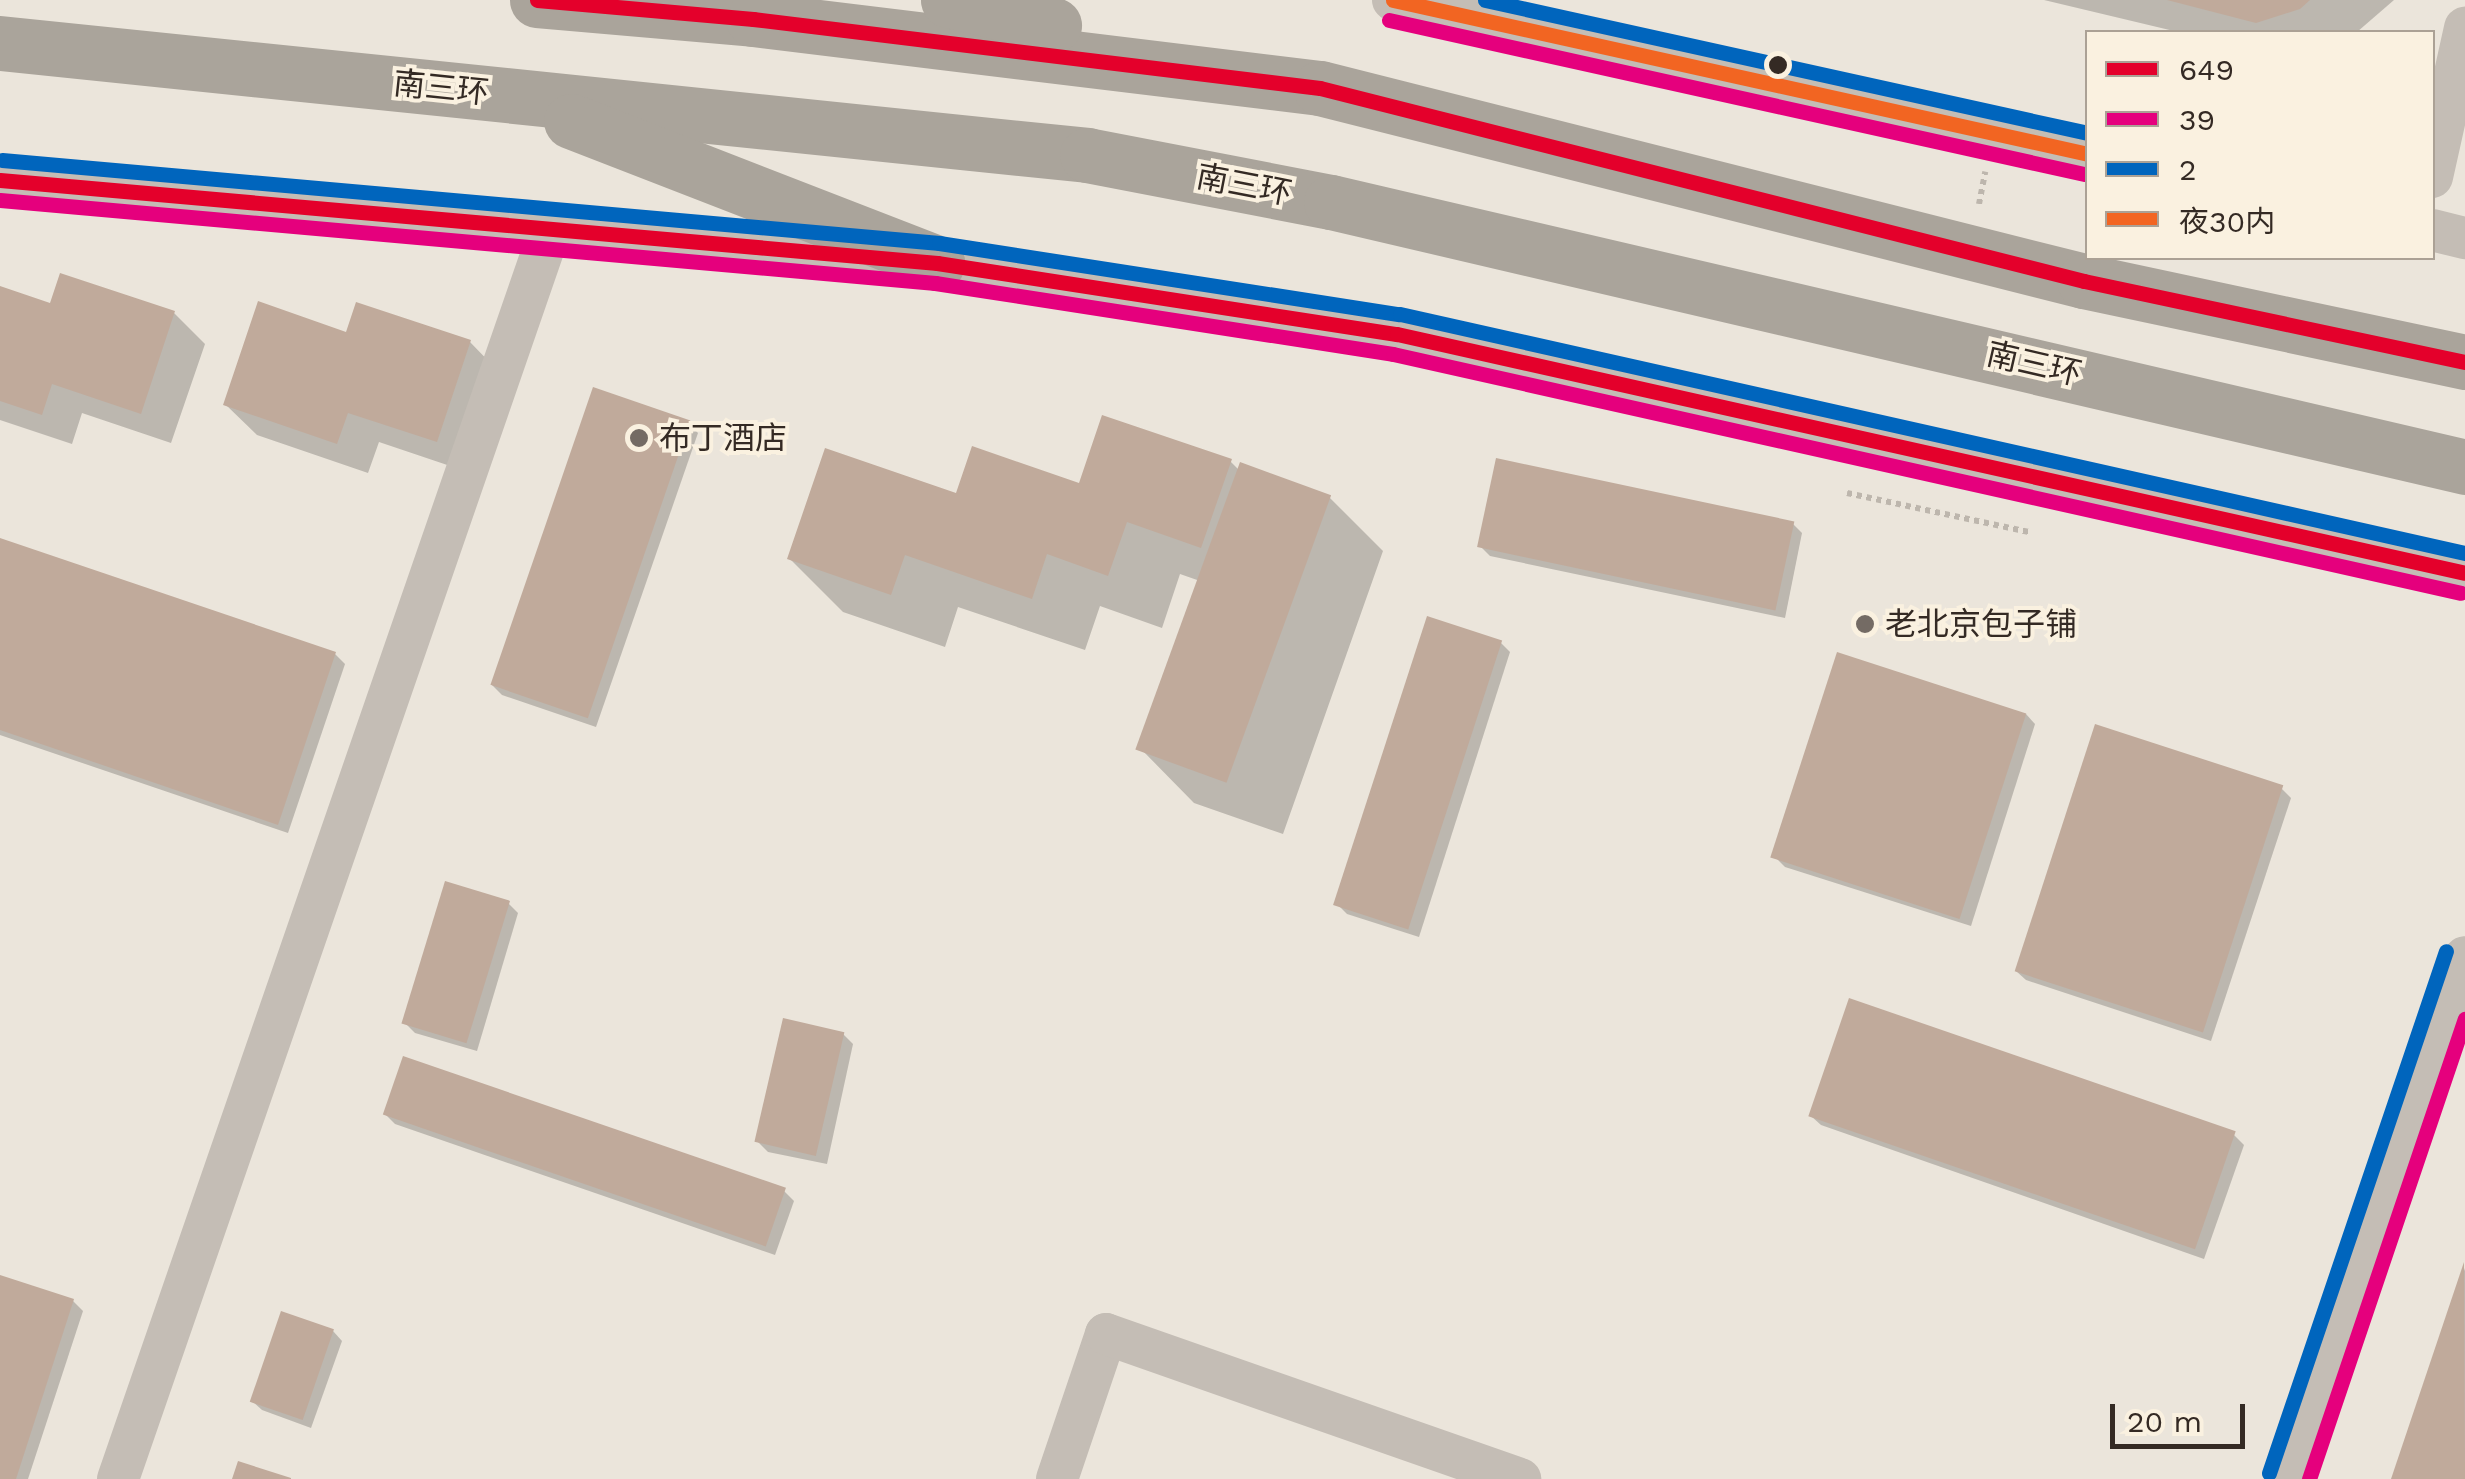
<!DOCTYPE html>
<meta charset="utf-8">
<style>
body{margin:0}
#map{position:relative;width:2465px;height:1479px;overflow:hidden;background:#ebe5db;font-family:"Work Sans","Noto Sans SC",sans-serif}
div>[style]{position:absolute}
.shadow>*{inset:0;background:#0003}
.building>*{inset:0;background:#c0aa9b;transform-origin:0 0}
.path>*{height:6px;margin-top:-3px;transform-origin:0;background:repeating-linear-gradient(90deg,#bdb6ad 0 5px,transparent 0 10px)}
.minor>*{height:42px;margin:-21px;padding:0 21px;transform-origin:21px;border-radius:21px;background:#c4bdb5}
.highway>*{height:55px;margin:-27.5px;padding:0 27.5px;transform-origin:27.5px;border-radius:27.5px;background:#aaa49b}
.bus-1>*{height:15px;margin:-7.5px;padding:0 7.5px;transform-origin:7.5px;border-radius:7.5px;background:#e4002b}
.bus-2>*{height:15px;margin:-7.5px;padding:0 7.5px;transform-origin:7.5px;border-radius:7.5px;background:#e5007d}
.bus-3>*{height:15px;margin:-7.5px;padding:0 7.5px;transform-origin:7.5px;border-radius:7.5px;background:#0065bd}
.bus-4>*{height:15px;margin:-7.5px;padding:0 7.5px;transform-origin:7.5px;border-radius:7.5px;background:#f26522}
.dots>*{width:28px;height:28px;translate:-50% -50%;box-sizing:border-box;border:5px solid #faf1e0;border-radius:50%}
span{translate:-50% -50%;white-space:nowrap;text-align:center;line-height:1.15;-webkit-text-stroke:8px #faf1e0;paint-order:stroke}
.street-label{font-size:32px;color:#342a24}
.poi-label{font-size:32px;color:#342a24}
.left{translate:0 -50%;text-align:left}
.legend{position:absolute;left:2085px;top:30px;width:350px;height:230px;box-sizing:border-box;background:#faf1e0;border:2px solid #aba195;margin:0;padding:12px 18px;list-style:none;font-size:30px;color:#342a24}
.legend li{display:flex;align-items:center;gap:20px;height:50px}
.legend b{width:50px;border:2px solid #aba195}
.scale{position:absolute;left:2110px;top:1404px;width:135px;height:45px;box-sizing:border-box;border:5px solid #342a24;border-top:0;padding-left:12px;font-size:30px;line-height:35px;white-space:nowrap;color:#342a24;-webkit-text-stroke:8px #faf1e0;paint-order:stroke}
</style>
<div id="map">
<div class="shadow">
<i style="clip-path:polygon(2044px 0,2394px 0,2357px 32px,2178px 32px)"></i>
<i style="clip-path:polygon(0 288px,52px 306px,174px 313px,205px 344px,171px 443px,82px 413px,72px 444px,0 420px)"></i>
<i style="clip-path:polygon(348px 335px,470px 342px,500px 373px,468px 472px,379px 442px,368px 473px,257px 435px,226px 405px)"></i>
<i style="clip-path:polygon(688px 423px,698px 433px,596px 727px,502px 695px,492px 685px)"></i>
<i style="clip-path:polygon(1230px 461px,1239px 470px,1329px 497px,1383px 551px,1283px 834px,1194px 803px,1141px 749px,1200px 581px,1180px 574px,1162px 628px,1100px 606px,1085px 650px,958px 607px,945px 647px,843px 612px,790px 559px,958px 496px,1081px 486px)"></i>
<i style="clip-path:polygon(1792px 523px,1802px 533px,1785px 618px,1490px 556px,1480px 546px)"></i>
<i style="clip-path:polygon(0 541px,335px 654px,345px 664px,288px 833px,0 735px)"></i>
<i style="clip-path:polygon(1500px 642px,1510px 652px,1419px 937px,1347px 914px,1337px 904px)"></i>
<i style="clip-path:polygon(2026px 714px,2035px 724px,1971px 926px,1785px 867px,1775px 857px)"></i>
<i style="clip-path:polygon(2281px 788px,2291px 798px,2211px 1041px,2026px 980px,2016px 971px)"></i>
<i style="clip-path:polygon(508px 903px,518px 913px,477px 1051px,415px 1033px,405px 1023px)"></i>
<i style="clip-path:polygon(843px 1034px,853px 1044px,827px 1164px,768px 1152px,758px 1142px)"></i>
<i style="clip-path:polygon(385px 1114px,784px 1191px,794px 1201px,775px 1255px,395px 1124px)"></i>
<i style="clip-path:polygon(1811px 1116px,2234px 1135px,2244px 1145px,2204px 1259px,1821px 1125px)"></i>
<i style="clip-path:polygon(2465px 1268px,2465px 1479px,2394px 1479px)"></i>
<i style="clip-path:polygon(0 1277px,73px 1301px,83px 1311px,28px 1479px,0 1479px)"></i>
<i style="clip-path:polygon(333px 1331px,342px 1341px,311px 1428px,262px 1410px,252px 1401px)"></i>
</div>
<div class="building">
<i style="clip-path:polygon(2167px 0,2310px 0,2300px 9px,2256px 23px)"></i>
<i style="clip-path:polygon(60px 273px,175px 311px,141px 414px,52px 384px,42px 415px,0 401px,0 286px,50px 303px)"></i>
<i style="clip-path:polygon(258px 301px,346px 332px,356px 302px,471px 340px,437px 442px,348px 413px,337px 444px,223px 405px)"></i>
<i style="left:593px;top:387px;width:103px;height:315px;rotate:19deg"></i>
<i style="clip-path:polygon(1102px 415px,1232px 459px,1201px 548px,1127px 522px,1108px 576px,1047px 554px,1032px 599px,905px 555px,891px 595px,787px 559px,825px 448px,956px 493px,972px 446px,1079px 483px)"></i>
<i style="left:1496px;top:458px;width:305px;height:91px;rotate:12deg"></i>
<i style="left:1240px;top:462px;width:97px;height:306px;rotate:20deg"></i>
<i style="clip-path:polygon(0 538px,336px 652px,278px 825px,0 730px)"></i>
<i style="left:1427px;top:616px;width:79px;height:304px;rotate:18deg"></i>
<i style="left:1837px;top:652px;width:199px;height:216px;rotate:18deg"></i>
<i style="left:2095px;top:724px;width:198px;height:260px;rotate:18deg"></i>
<i style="left:445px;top:881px;width:68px;height:149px;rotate:17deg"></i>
<i style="left:1849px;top:998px;width:409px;height:125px;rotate:19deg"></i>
<i style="left:783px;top:1018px;width:63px;height:127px;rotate:13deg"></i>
<i style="left:403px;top:1056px;width:405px;height:62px;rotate:19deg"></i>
<i style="clip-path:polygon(2464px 1262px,2465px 1479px,2391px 1479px)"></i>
<i style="clip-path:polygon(0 1275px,74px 1299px,16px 1479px,0 1479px)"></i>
<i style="left:281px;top:1311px;width:56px;height:96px;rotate:19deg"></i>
<i style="clip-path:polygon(238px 1461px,291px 1478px,291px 1479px,232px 1479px)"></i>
</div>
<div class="path">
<i style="left:1979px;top:204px;width:33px;rotate:-79deg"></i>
<i style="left:1847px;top:493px;width:186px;rotate:12.1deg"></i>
</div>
<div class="minor">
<i style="left:1393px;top:0;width:712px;rotate:12.49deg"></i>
<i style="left:2432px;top:177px;width:153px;rotate:-77.5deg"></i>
<i style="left:0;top:180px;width:941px;rotate:5.06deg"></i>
<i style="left:937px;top:263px;width:465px;rotate:8.8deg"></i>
<i style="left:1397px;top:334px;width:1094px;rotate:12.61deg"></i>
<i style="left:2432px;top:230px;width:34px;rotate:14deg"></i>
<i style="left:118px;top:1479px;width:1325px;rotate:-70.92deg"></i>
<i style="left:1057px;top:1479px;width:153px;rotate:-71.3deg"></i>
<i style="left:1106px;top:1334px;width:439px;rotate:19.3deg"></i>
<i style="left:2288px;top:1479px;width:551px;rotate:-71.27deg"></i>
</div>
<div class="highway">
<i style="left:537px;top:0;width:217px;rotate:5deg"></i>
<i style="left:753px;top:19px;width:571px;rotate:6.94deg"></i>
<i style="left:1320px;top:88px;width:788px;rotate:14.18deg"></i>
<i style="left:2084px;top:281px;width:390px;rotate:12deg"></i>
<i style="left:948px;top:0;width:109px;rotate:13.3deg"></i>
<i style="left:0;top:43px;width:1093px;rotate:5.88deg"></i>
<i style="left:1087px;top:155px;width:248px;rotate:10.9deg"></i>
<i style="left:1331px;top:202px;width:1165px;rotate:13.15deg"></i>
<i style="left:571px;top:121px;width:393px;rotate:21.2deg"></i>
</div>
<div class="bus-1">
<i style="left:537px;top:0;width:217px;rotate:5deg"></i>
<i style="left:753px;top:19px;width:571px;rotate:6.94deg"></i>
<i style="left:1320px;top:88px;width:788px;rotate:14.18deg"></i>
<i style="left:2084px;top:281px;width:390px;rotate:12deg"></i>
<i style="left:0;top:180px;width:941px;rotate:5.06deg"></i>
<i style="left:937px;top:263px;width:465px;rotate:8.8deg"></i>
<i style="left:1397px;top:334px;width:1094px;rotate:12.61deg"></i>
</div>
<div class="bus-2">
<i style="left:1389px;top:20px;width:712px;rotate:12.49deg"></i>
<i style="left:0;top:200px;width:939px;rotate:5.07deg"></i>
<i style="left:935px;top:283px;width:463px;rotate:8.8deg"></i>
<i style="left:1393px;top:354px;width:1094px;rotate:12.61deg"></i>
<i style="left:2309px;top:1479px;width:486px;rotate:-71.3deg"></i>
</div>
<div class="bus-3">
<i style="left:1485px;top:0;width:617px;rotate:12.44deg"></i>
<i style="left:2px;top:160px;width:941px;rotate:5.06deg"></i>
<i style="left:939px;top:243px;width:466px;rotate:8.8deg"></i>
<i style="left:1400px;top:314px;width:1091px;rotate:12.65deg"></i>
<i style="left:2269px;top:1473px;width:551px;rotate:-71.27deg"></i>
</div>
<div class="bus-4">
<i style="left:1393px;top:0;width:712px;rotate:12.49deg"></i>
</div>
<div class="dots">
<i style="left:1778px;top:65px;background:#342a24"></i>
<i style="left:639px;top:438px;background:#746b64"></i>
<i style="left:1865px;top:624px;background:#746b64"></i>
</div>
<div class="street-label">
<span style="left:441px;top:88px;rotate:6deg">南三环</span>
<span style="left:1244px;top:185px;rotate:11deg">南三环</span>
<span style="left:2034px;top:364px;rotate:13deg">南三环</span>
</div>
<div class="poi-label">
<span class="left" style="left:659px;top:438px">布丁酒店</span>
<span class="left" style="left:1885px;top:624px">老北京包子铺</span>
</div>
<ul class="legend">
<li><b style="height:12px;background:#e4002b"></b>649</li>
<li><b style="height:12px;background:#e5007d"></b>39</li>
<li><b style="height:12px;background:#0065bd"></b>2</li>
<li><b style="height:12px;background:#f26522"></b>夜30内</li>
</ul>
<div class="scale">20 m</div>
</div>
